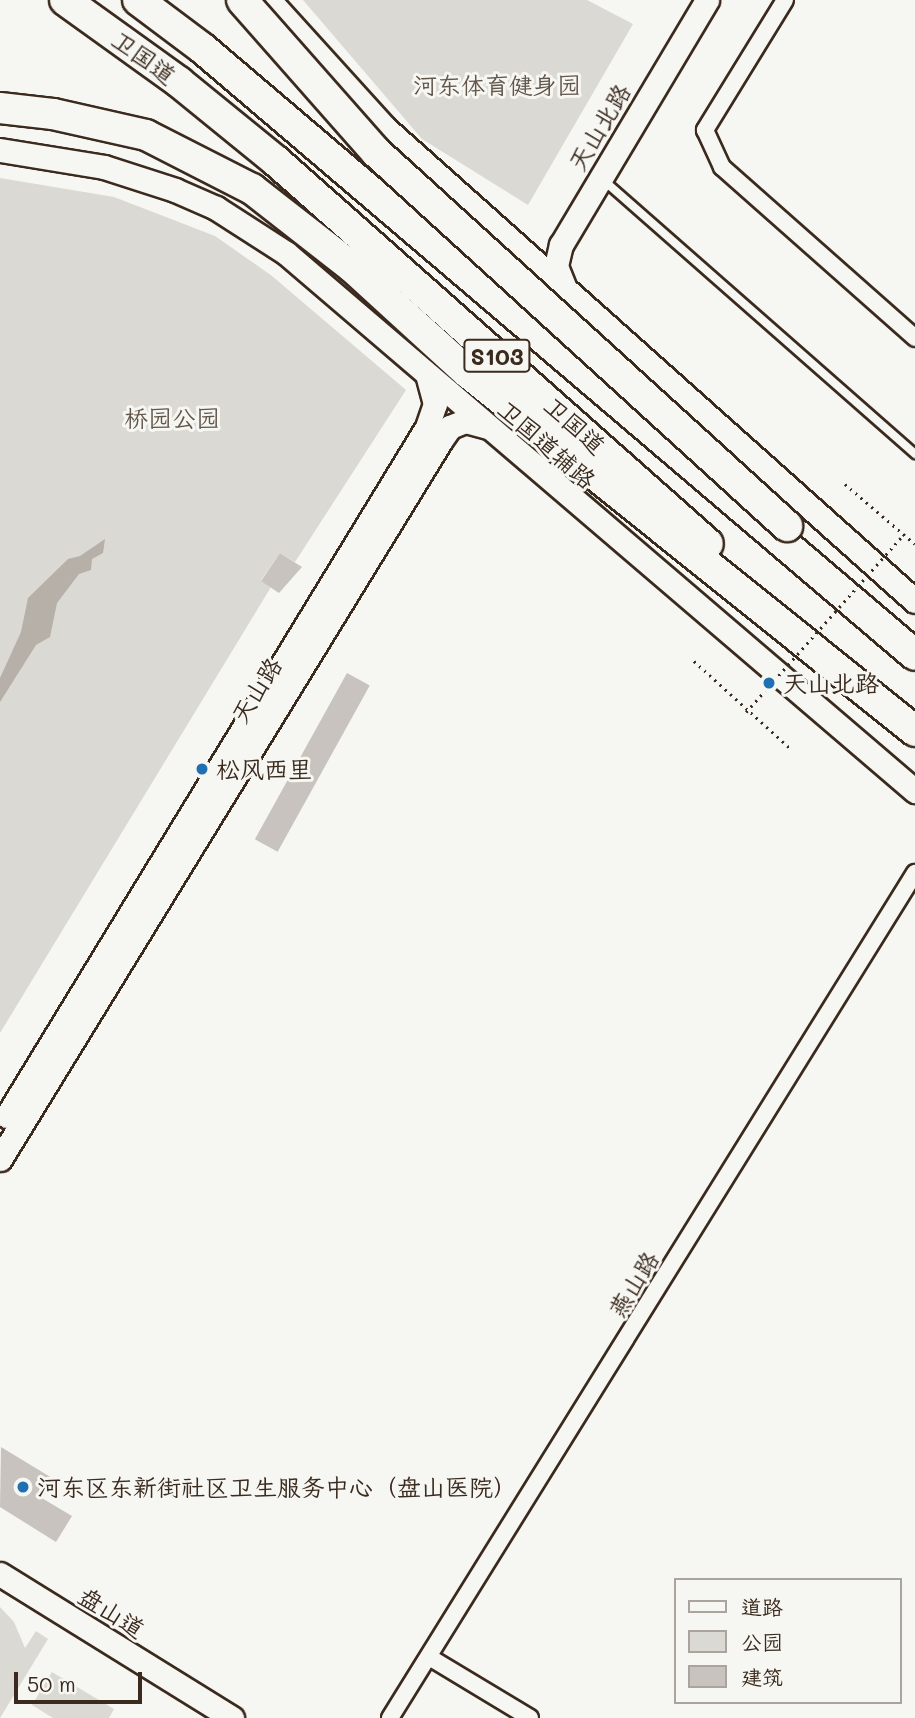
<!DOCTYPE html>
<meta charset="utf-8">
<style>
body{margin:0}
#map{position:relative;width:915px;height:1718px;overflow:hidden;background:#f6f6f2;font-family:Mali,"LXGW WenKai TC",sans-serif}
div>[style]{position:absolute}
.green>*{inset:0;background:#dad9d3}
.water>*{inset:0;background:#b6b0a9}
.building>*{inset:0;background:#c8c3be;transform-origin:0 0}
.path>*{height:2.5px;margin-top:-1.25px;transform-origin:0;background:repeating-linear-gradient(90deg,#3b2a1e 0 2px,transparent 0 7px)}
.roads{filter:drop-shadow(2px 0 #3b2a1e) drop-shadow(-2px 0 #3b2a1e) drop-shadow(0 2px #3b2a1e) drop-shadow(0 -2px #3b2a1e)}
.lane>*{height:8px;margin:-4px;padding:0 4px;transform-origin:4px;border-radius:4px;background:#f6f6f2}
.street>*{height:16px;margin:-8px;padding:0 8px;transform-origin:8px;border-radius:8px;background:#f6f6f2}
.secondary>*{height:23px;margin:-11.5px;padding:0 11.5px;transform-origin:11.5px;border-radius:11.5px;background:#f6f6f2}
.highway>*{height:30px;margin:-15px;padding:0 15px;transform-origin:15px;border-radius:15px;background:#f6f6f2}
.path-bridge>*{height:2.5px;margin-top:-1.25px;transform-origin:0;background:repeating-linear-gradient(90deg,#3b2a1e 0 2px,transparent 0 7px)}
.bridges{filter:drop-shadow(2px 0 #3b2a1e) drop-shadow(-2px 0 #3b2a1e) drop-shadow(0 2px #3b2a1e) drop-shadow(0 -2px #3b2a1e)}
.highway-bridge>*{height:30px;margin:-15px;padding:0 15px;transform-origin:15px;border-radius:15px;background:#f6f6f2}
.dots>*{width:19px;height:19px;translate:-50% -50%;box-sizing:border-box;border:4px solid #f6f6f2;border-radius:50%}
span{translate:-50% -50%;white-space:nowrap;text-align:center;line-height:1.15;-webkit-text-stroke:6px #f6f6f2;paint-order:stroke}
.shield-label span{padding:2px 5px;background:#f6f6f2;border:2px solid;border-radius:5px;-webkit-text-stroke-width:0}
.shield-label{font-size:23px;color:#3b2a1e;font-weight:700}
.street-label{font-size:24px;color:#3b2a1e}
.park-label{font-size:24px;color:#63564b}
.poi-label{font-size:24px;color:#3b2a1e}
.left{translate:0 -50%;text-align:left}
.legend{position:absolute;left:674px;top:1578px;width:228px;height:126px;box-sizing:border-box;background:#f6f6f2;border:2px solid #aba49d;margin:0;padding:9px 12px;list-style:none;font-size:21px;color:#3b2a1e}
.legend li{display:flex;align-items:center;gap:14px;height:35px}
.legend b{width:35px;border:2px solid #aba49d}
.scale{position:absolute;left:14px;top:1672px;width:128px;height:32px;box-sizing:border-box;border:4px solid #3b2a1e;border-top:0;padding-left:9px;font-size:21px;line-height:24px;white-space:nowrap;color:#3b2a1e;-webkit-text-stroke:5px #f6f6f2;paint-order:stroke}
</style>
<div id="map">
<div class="green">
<i style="clip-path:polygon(303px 0,587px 0,633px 24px,528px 205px,422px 139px)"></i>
<i style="clip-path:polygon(0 178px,114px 197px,215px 236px,272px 276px,406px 390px,295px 562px,280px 553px,261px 580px,271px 587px,0 1033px)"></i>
<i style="clip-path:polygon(0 1607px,14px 1622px,25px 1648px,36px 1631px,48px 1639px,0 1718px)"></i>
<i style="clip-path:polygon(52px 1672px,114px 1709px,109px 1718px,53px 1718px,32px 1705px)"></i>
</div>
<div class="water">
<i style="clip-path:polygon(105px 539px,103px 553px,92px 559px,91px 570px,79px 574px,57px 603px,50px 637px,36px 645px,0 702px,0 678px,21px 632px,28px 598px,68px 559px,80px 556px)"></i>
</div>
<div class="building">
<i style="clip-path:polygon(280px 553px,302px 567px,279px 593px,261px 581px)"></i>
<i style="left:347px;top:673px;width:26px;height:190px;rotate:29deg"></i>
<i style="clip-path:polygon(1px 1447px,52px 1478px,40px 1497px,72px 1516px,56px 1542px,0 1507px)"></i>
</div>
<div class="path">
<i style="left:845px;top:484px;width:92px;rotate:40.6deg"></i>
<i style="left:694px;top:661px;width:130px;rotate:42.2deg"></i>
</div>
<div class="roads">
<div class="lane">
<i style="left:602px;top:179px;width:417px;rotate:41.3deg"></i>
</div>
<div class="street">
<i style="left:785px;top:0;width:153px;rotate:121.6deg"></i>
<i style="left:705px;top:130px;width:41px;rotate:65.3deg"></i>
<i style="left:722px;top:167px;width:258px;rotate:41.5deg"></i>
<i style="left:429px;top:1657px;width:118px;rotate:31.1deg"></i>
<i style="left:390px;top:1718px;width:995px;rotate:-58.15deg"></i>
</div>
<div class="secondary">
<i style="left:269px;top:0;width:173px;rotate:47.8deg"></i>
<i style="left:385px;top:128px;width:710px;rotate:41.75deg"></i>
<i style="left:0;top:150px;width:105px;rotate:9.3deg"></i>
<i style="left:104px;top:167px;width:75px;rotate:17.9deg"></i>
<i style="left:175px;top:190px;width:45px;rotate:23.7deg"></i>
<i style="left:216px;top:208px;width:83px;rotate:32.7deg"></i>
<i style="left:286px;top:253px;width:828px;rotate:40.54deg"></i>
<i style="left:564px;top:286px;width:22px;rotate:-112deg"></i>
<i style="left:556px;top:266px;width:22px;rotate:-77deg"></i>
<i style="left:561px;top:245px;width:285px;rotate:-59.2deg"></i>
<i style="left:7px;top:1116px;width:807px;rotate:-58.63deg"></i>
<i style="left:427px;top:427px;width:24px;rotate:-71deg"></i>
<i style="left:435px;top:404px;width:30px;rotate:-105deg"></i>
<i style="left:0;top:1159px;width:843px;rotate:-58.48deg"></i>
<i style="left:441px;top:440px;width:16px;rotate:-55deg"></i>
<i style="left:450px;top:427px;width:16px;rotate:-22deg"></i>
<i style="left:465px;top:421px;width:23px;rotate:15deg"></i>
<i style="left:0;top:1574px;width:273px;rotate:31.8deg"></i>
</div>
<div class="highway">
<i style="left:65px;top:0;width:140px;rotate:35.7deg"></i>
<i style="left:179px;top:82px;width:125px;rotate:39.2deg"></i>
<i style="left:276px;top:161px;width:577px;rotate:41.56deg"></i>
<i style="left:138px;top:0;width:80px;rotate:36.9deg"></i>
<i style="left:202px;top:48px;width:936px;rotate:40.41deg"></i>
<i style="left:0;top:108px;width:53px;rotate:6.5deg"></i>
<i style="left:53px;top:114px;width:95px;rotate:12.7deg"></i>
<i style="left:146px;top:135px;width:119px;rotate:27deg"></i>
<i style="left:252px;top:189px;width:127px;rotate:38deg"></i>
<i style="left:352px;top:267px;width:156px;rotate:42.4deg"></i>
<i style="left:467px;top:372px;width:574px;rotate:38.71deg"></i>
</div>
</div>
<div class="path-bridge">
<i style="left:746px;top:712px;width:238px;rotate:-48.4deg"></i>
</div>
<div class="bridges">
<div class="highway-bridge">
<i style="left:242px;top:0;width:203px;rotate:48.6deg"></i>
<i style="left:376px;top:152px;width:556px;rotate:42.3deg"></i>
</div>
</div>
<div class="dots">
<i style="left:769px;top:683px;background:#1f6fb2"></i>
<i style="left:202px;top:769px;background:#1f6fb2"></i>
<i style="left:23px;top:1487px;background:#1f6fb2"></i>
</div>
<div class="shield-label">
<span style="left:497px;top:356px">S103</span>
</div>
<div class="street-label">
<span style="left:144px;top:57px;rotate:36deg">卫国道</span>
<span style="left:599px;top:127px;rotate:-59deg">天山北路</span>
<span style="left:575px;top:425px;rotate:42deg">卫国道</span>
<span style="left:547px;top:444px;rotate:41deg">卫国道辅路</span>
<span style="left:256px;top:690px;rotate:-58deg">天山路</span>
<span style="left:633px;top:1284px;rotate:-58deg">燕山路</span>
<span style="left:112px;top:1612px;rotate:32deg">盘山道</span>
</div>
<div class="park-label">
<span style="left:497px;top:85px">河东体育健身园</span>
<span style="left:172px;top:418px">桥园公园</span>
</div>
<div class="poi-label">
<span class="left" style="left:783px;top:683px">天山北路</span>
<span class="left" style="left:216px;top:769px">松风西里</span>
<span class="left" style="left:37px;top:1487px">河东区东新街社区卫生服务中心（盘山医院）</span>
</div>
<ul class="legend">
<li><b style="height:9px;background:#f6f6f2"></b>道路</li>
<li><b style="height:19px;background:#dad9d3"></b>公园</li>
<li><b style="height:19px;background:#c8c3be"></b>建筑</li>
</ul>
<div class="scale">50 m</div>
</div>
